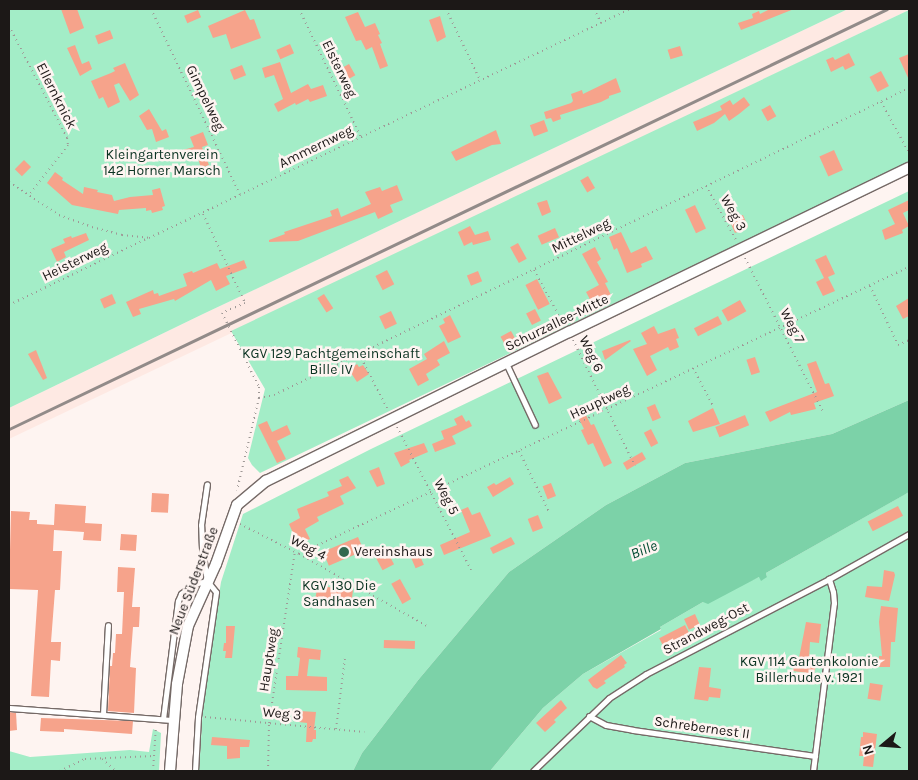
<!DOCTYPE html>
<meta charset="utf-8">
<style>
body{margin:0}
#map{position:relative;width:918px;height:780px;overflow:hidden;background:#fef4f1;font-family:Karla,sans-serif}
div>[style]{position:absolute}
.built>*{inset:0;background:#fee9e3}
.green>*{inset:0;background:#a3edc7}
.water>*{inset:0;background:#7cd2a8}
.building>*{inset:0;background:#f6a38b;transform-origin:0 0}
.path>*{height:2px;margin-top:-1px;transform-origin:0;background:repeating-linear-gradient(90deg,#9f9896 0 1px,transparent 0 5px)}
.roads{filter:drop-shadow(1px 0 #756a67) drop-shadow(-1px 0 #756a67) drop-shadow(0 1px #756a67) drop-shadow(0 -1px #756a67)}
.service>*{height:5px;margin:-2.5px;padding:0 2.5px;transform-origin:2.5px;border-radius:2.5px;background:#fff}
.minor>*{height:10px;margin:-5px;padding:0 5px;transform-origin:5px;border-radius:5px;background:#fff}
.rail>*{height:3px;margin:-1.5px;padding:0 1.5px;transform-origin:1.5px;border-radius:1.5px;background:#928b89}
.dots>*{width:14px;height:14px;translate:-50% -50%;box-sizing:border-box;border:2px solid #fef4f1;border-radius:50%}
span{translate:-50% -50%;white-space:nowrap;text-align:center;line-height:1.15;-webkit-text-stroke:5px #fef4f1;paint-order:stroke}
.street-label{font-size:14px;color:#1c1817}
.park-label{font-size:14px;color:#0a3221}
.poi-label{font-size:14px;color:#1c1817}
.left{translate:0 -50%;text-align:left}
.water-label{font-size:15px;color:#014b31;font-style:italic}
.frame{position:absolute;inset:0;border:10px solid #1c1817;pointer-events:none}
.north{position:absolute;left:858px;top:720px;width:50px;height:50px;-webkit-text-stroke:4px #fef4f1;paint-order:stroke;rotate:252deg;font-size:14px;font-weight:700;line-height:20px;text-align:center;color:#1c1817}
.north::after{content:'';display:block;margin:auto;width:18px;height:22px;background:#1c1817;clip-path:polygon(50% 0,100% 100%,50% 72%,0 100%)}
</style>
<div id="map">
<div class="built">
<i style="clip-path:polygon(848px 9px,909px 10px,9px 439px,9px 408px,203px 314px)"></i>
</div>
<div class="green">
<i style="clip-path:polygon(9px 9px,848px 9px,203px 314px,9px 408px)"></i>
<i style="clip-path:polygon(909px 10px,909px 162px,260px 473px,252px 465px,248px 458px,265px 389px,231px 331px)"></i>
<i style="clip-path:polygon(909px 191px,909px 400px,832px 434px,685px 463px,606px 505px,509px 572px,419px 679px,362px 753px,353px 771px,199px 771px,204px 691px,221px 582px,243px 514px,371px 449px)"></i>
<i style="clip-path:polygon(909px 492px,909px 771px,490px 771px,543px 708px,583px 674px,661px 630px,660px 627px,703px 602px,759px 577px,767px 577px,766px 573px)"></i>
<i style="clip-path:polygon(153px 729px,161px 733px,159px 771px,9px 771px,9px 751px,30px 757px,130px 750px,149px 752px)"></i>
</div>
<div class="water">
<i style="clip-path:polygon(909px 400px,909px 492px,904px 495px,766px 573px,767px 577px,761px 581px,759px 577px,708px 604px,703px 602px,660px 627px,661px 629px,583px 674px,543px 708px,490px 771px,353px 771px,362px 753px,419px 679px,509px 572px,606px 505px,685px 463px,832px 434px)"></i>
</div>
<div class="building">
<i style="clip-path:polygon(61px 9px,77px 9px,84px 28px,70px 34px)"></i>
<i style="clip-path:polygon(770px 9px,794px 9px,741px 30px,738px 23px,753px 18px,752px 14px,759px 11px,760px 14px)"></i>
<i style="left:198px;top:10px;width:8px;height:15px;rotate:67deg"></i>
<i style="clip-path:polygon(245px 10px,250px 20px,254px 19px,261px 38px,231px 49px,226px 34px,213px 38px,208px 26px)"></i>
<i style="clip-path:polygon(358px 12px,365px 27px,375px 23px,380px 34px,378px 35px,382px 43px,380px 44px,388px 66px,380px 69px,372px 47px,366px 50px,361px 40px,356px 41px,345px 17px)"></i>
<i style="clip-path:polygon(440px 16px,446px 37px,437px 42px,429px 20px)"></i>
<i style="left:110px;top:30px;width:9px;height:16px;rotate:69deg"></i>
<i style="left:290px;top:44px;width:10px;height:15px;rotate:66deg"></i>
<i style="clip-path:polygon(75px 45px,82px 64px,89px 61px,92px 69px,80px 76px,67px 48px)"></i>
<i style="left:680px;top:46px;width:10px;height:13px;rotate:73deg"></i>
<i style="clip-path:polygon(849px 53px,855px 65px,845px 70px,843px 66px,831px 72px,826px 60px,833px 57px,835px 60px)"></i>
<i style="clip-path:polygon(909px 54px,909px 80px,899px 58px)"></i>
<i style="clip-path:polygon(280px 62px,291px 93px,308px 84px,311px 89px,323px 85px,327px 96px,310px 102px,308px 99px,296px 105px,295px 103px,278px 112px,274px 104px,283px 99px,274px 75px,265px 78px,262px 68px)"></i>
<i style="clip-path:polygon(125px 63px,139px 95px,130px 101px,119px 83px,114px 85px,120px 102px,108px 108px,103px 97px,99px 99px,91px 81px,111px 73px,115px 71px,113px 68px)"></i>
<i style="left:349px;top:64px;width:13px;height:16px;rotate:61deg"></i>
<i style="left:242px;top:65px;width:11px;height:13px;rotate:68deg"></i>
<i style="left:881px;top:71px;width:17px;height:13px;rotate:62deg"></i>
<i style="clip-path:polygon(616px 78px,621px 92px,609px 96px,609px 98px,601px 102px,560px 115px,561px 119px,553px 122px,551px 118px,546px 119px,544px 112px,571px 103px,573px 101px,571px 94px,582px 90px,583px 94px)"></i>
<i style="clip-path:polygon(744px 97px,750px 105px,739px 114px,729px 121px,725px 114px,714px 123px,697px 131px,693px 122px,722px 110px,720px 106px,730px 100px,733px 105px)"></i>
<i style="left:770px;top:105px;width:13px;height:10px;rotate:61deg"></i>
<i style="clip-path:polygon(149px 109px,162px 131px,166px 129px,169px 137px,156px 142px,152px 129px,147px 130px,139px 116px)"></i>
<i style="left:544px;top:120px;width:12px;height:15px;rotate:70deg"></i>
<i style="clip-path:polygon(496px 130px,501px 144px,492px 145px,456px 161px,451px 152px)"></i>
<i style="clip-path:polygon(203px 132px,208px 145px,202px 147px,209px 165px,201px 168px,197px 155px,181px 159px,179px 151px,194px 147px,190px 137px)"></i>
<i style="left:834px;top:150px;width:22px;height:16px;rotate:66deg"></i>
<i style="left:24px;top:160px;width:10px;height:13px;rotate:45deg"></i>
<i style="clip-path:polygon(55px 172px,63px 178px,62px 180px,83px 194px,84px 187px,98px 190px,97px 192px,112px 195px,114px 201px,130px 197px,153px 195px,152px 190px,160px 188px,165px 206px,162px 207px,163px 210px,152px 213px,151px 210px,146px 211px,146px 208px,119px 210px,118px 214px,72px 205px,47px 183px)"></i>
<i style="left:588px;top:176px;width:14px;height:9px;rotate:60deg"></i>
<i style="clip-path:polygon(397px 185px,403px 200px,390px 205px,393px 212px,378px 219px,375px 212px,298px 241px,269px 242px,269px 240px,285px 234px,284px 232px,332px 216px,330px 211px,338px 208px,341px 217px,371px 204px,365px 192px,380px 187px,382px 191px)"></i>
<i style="clip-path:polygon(547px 200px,551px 212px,542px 216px,537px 203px)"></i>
<i style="clip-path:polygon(909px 200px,909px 210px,903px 213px,909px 226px,902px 230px,903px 233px,885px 240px,882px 230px,895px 224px,888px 210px)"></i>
<i style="left:695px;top:205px;width:26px;height:11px;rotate:65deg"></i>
<i style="clip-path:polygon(743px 215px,748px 227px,735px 233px,731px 224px,736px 222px,735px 218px)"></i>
<i style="clip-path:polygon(470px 226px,475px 235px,488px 231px,491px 240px,473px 245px,472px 242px,464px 246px,458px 232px)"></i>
<i style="left:555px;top:228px;width:10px;height:19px;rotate:66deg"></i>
<i style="clip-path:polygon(621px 232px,631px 253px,646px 246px,653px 259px,641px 264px,642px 267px,627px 273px,617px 248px,614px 250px,609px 237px)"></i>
<i style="clip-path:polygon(86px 233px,89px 240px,64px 252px,66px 257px,57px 262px,51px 249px,65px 243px,63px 239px,71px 236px,72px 238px)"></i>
<i style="left:518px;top:243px;width:18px;height:9px;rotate:61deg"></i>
<i style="clip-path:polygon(595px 247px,601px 259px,597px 262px,608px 282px,605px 283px,611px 295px,593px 305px,586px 292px,599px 285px,582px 254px)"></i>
<i style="clip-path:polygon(826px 255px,835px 274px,828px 277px,835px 291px,823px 296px,816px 282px,824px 278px,815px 260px)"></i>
<i style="clip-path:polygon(244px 260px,247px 268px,226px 276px,230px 284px,216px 291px,211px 280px,175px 301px,174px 299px,139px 309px,141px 314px,133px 317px,126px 302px,153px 290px,154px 294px,158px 293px,159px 296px,187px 286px,183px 274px,192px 271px,193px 273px,217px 263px,220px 269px)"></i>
<i style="left:387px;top:270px;width:16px;height:13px;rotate:63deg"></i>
<i style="left:478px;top:271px;width:11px;height:12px;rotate:68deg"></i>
<i style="left:537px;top:279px;width:28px;height:13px;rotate:63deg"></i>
<i style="left:112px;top:294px;width:10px;height:13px;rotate:66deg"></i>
<i style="left:324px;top:294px;width:17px;height:8px;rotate:57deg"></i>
<i style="clip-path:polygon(909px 298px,909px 316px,903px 319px,896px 306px)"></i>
<i style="left:740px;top:300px;width:13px;height:21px;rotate:61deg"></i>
<i style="left:535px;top:309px;width:13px;height:10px;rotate:63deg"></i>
<i style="left:391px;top:311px;width:14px;height:13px;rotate:65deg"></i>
<i style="clip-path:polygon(450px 315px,461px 337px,448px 343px,439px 326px,445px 323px,443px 319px)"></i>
<i style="left:718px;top:316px;width:9px;height:27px;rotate:63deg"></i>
<i style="clip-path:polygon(654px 326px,658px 334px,675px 328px,679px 338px,676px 339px,679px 347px,670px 351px,668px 347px,650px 356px,657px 370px,647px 376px,633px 349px,647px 344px,641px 333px)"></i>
<i style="left:511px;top:331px;width:10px;height:12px;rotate:61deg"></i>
<i style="clip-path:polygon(630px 340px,631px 341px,605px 360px,602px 351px)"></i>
<i style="clip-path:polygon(444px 341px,450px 353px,437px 360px,440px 365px,426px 374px,429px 380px,418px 386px,409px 369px,427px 359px,424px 354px)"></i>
<i style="clip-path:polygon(36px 350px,47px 378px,43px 380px,28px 354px)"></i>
<i style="left:755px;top:357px;width:16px;height:9px;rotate:72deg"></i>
<i style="clip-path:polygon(816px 361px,825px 384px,829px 383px,834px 396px,814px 403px,816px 409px,791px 415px,790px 412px,770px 422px,765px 412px,817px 392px,807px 364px)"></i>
<i style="clip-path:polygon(357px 364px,359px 367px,363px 365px,369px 374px,357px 382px,349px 370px)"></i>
<i style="clip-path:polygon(548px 372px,562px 398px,549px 404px,537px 376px)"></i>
<i style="left:655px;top:404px;width:15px;height:9px;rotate:67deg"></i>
<i style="clip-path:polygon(581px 405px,591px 425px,594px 424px,612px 463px,604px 467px,593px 443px,588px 445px,581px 430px,584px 429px,574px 409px)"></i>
<i style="clip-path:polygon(713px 408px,720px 424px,693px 432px,688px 421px)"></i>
<i style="clip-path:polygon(462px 415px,466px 422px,469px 420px,472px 426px,452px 436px,456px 444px,435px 452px,432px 444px,444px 439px,441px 431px,457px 425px,454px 419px)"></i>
<i style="left:745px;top:415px;width:11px;height:32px;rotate:68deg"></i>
<i style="clip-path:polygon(267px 421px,272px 432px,287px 425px,291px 434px,277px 441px,286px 459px,277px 463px,258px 425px)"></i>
<i style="left:651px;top:429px;width:16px;height:8px;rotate:63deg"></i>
<i style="clip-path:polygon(424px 443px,428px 452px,409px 460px,410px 462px,401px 467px,394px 453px)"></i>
<i style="left:642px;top:452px;width:8px;height:22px;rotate:60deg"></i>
<i style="clip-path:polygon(379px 467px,385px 484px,377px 487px,369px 471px)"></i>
<i style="clip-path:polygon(348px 476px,356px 488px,340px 496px,344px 504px,317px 517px,319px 521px,305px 529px,310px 539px,298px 544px,289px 524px,300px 518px,297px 509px,329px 496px,327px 492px,342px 486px,339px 480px)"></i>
<i style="clip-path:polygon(510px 477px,514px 484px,493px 497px,487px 487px,494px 483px,496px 485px)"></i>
<i style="left:551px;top:483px;width:14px;height:9px;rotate:69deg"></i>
<i style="left:152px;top:493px;width:17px;height:19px;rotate:3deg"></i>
<i style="clip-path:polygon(55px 504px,86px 506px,85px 523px,102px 524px,101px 541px,83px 540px,84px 532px,54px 530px,53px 551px,62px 551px,60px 590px,55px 590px,51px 642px,61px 642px,60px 661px,51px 660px,49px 697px,31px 696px,38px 590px,9px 589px,11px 511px,30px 512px,29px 520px,37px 520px,37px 524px,54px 525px)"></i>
<i style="left:898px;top:506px;width:11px;height:34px;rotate:63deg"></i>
<i style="clip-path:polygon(468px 507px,472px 515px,480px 512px,491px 536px,444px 555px,440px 545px,470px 532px,461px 510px)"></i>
<i style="left:538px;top:515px;width:14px;height:11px;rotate:69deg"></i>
<i style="left:121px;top:534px;width:16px;height:16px;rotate:4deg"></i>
<i style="left:358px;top:537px;width:15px;height:38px;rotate:67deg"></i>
<i style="clip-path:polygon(511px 537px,515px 544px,493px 554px,490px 548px)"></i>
<i style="left:387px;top:551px;width:15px;height:13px;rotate:62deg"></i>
<i style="left:418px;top:551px;width:15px;height:9px;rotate:67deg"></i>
<i style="clip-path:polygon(118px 567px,135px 568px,132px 607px,140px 607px,139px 627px,133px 627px,130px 667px,136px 668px,134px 713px,108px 711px,110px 666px,112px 666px,113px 653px,115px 653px,116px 634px,122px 634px,124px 592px,117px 592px)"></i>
<i style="clip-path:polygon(884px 570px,894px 572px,895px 575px,889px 601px,865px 597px,867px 586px,882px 587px)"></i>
<i style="clip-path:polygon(314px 579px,328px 581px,328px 587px,353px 590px,351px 606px,343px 605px,344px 603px,315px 600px,317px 589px,313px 588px)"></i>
<i style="left:400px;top:579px;width:23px;height:10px;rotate:61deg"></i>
<i style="clip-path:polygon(881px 606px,898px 608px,895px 642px,891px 642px,890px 667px,879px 667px,879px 656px,882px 656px,879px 622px)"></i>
<i style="left:695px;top:614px;width:12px;height:12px;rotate:66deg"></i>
<i style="clip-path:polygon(806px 622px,821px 624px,819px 643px,810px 642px,809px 659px,799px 658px)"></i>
<i style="left:685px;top:625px;width:9px;height:29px;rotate:63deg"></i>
<i style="clip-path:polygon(226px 626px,235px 626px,232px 658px,225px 658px,226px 651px,223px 651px,224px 643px,226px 643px)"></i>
<i style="left:384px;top:640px;width:31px;height:8px;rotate:2deg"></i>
<i style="clip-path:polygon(298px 647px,321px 650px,320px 660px,309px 659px,307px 676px,327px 677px,327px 691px,286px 690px,286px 676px,298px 676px,300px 658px,297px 657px)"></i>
<i style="clip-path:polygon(621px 655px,627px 663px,624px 665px,625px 667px,604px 681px,606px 683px,597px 689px,593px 687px,588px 680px)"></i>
<i style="clip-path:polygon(795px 657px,816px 666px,814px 674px,793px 671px)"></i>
<i style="clip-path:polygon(699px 667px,711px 668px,709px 687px,721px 689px,720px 698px,709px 697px,708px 701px,694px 699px)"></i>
<i style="left:870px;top:683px;width:13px;height:16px;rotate:9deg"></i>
<i style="clip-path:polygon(561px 700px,567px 708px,554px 720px,556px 722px,545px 732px,536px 723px)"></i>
<i style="clip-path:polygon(300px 711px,316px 712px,314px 730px,316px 730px,316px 739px,313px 739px,312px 742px,306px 742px,307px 723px,299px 722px)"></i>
<i style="clip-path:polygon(9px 712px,16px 713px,17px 730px,9px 731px)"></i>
<i style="clip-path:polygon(41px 718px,133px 721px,132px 734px,64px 729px,64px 732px,40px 731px)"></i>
<i style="clip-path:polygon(863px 732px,877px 734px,873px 767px,863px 766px,864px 756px,859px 756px,861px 737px,863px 737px)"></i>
<i style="clip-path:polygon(212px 737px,250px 740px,249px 747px,240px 747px,240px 758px,227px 759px,227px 746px,211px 745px)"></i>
</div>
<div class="path">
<i style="left:151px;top:9px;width:206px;rotate:64.4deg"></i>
<i style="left:299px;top:9px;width:142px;rotate:64.2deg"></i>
<i style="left:446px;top:9px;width:79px;rotate:64.4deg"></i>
<i style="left:594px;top:9px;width:16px;rotate:63deg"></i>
<i style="left:9px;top:26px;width:126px;rotate:62.6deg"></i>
<i style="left:67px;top:138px;width:7px;rotate:82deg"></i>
<i style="left:68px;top:145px;width:65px;rotate:128.1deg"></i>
<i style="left:881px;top:102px;width:58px;rotate:61.2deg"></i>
<i style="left:9px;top:182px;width:60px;rotate:33.4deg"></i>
<i style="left:59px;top:215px;width:35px;rotate:20deg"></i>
<i style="left:92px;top:227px;width:31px;rotate:15deg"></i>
<i style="left:122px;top:235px;width:27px;rotate:6deg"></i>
<i style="left:149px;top:238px;width:533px;rotate:-25.46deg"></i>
<i style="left:706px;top:186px;width:62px;rotate:60.9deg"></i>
<i style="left:203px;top:214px;width:98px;rotate:64.7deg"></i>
<i style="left:245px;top:303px;width:25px;rotate:157deg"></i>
<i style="left:222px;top:313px;width:83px;rotate:63.4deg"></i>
<i style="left:259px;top:387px;width:11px;rotate:90deg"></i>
<i style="left:259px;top:398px;width:95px;rotate:103.4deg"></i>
<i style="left:745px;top:258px;width:173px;rotate:63.1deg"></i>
<i style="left:534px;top:270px;width:60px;rotate:61.3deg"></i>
<i style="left:870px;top:286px;width:65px;rotate:64.6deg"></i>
<i style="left:898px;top:345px;width:12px;rotate:-24deg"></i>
<i style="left:9px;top:305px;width:154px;rotate:-25.7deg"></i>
<i style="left:573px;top:340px;width:140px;rotate:63.8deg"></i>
<i style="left:359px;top:354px;width:63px;rotate:62.6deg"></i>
<i style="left:693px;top:368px;width:43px;rotate:62.2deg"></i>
<i style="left:259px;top:398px;width:15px;rotate:-11deg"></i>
<i style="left:274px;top:395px;width:705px;rotate:-25.8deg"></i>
<i style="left:397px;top:427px;width:161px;rotate:62.6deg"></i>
<i style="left:519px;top:451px;width:68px;rotate:63.8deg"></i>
<i style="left:240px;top:524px;width:66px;rotate:27deg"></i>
<i style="left:299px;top:554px;width:147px;rotate:29.4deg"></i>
<i style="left:299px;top:554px;width:674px;rotate:-25.2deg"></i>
<i style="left:205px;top:717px;width:160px;rotate:5.4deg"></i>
<i style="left:336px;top:729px;width:72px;rotate:-82.8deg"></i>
<i style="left:102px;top:759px;width:18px;rotate:41deg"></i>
<i style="left:60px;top:771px;width:28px;rotate:-26deg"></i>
<i style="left:85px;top:759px;width:69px;rotate:-2.5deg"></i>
<i style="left:153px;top:771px;width:45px;rotate:-86.2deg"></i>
<i style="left:268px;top:771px;width:48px;rotate:-88.8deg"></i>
<i style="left:269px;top:723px;width:173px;rotate:-81.4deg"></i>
</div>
<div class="roads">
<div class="service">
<i style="left:506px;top:363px;width:68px;rotate:64.9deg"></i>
<i style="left:9px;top:708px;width:164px;rotate:4.2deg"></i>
<i style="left:103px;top:714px;width:89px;rotate:-86.8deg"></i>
<i style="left:589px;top:716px;width:19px;rotate:28deg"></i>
<i style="left:606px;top:725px;width:27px;rotate:10deg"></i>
<i style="left:633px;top:730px;width:184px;rotate:8.1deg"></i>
<i style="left:163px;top:719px;width:119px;rotate:-82.8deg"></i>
<i style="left:178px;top:601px;width:8px;rotate:-67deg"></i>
<i style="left:181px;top:594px;width:16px;rotate:-40deg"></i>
<i style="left:193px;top:584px;width:14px;rotate:-12deg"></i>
<i style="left:195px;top:771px;width:54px;rotate:-86.8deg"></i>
<i style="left:198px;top:717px;width:126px;rotate:-81.8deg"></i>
<i style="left:216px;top:592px;width:14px;rotate:-129deg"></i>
<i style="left:207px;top:581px;width:32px;rotate:-99deg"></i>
<i style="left:202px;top:549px;width:24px;rotate:-92deg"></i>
<i style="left:201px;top:525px;width:41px;rotate:-81.7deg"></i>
<i style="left:533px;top:771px;width:105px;rotate:-43.8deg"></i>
<i style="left:609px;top:698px;width:44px;rotate:-33deg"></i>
<i style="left:646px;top:674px;width:206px;rotate:-27.4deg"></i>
<i style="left:829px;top:579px;width:92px;rotate:-29.4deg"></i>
<i style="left:813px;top:771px;width:169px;rotate:-82.9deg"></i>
<i style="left:834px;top:603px;width:11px;rotate:-95deg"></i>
<i style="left:833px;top:592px;width:14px;rotate:-107deg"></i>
</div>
<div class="minor">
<i style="left:170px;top:771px;width:87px;rotate:-85.4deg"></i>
<i style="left:177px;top:684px;width:59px;rotate:-79.3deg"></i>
<i style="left:188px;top:626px;width:68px;rotate:-65.7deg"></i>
<i style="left:216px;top:564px;width:63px;rotate:-70.4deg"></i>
<i style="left:237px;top:505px;width:38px;rotate:-40deg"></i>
<i style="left:266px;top:481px;width:338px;rotate:-26.2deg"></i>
<i style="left:569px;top:332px;width:377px;rotate:-25.8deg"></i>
</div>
</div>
<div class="rail">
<i style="left:9px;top:429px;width:973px;rotate:-25.56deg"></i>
</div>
<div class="dots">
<i style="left:344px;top:552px;background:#32684e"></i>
</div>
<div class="street-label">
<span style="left:339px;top:69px;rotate:64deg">Elsterweg</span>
<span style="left:56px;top:96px;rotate:63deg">Ellernknick</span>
<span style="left:205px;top:98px;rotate:64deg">Gimpelweg</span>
<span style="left:316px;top:147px;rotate:-26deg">Ammernweg</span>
<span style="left:733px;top:213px;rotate:61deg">Weg 3</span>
<span style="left:581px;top:236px;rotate:-26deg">Mittelweg</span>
<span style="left:75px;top:262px;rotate:-26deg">Heisterweg</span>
<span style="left:557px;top:323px;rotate:-26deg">Schurzallee-Mitte</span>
<span style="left:792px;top:326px;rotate:63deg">Weg 7</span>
<span style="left:591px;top:354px;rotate:64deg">Weg 6</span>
<span style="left:600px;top:402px;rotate:-25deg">Hauptweg</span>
<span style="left:446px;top:497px;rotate:63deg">Weg 5</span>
<span style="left:308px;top:548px;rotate:28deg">Weg 4</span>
<span style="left:194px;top:581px;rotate:-69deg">Neue Süderstraße</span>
<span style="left:706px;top:629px;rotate:-28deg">Strandweg-Ost</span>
<span style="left:269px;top:660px;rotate:-81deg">Hauptweg</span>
<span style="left:282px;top:714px;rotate:5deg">Weg 3</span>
<span style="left:702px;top:728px;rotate:8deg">Schrebernest II</span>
</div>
<div class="park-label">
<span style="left:162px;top:163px">Kleingartenverein<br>142 Horner Marsch</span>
<span style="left:331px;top:362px">KGV 129 Pachtgemeinschaft<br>Bille IV</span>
<span style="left:339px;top:594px">KGV 130 Die<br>Sandhasen</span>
<span style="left:809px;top:670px">KGV 114 Gartenkolonie<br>Billerhude v. 1921</span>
</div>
<div class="poi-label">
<span class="left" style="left:354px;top:552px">Vereinshaus</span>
</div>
<div class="water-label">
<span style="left:644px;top:550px;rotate:-21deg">Bille</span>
</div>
<div class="frame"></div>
<div class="north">N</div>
</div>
